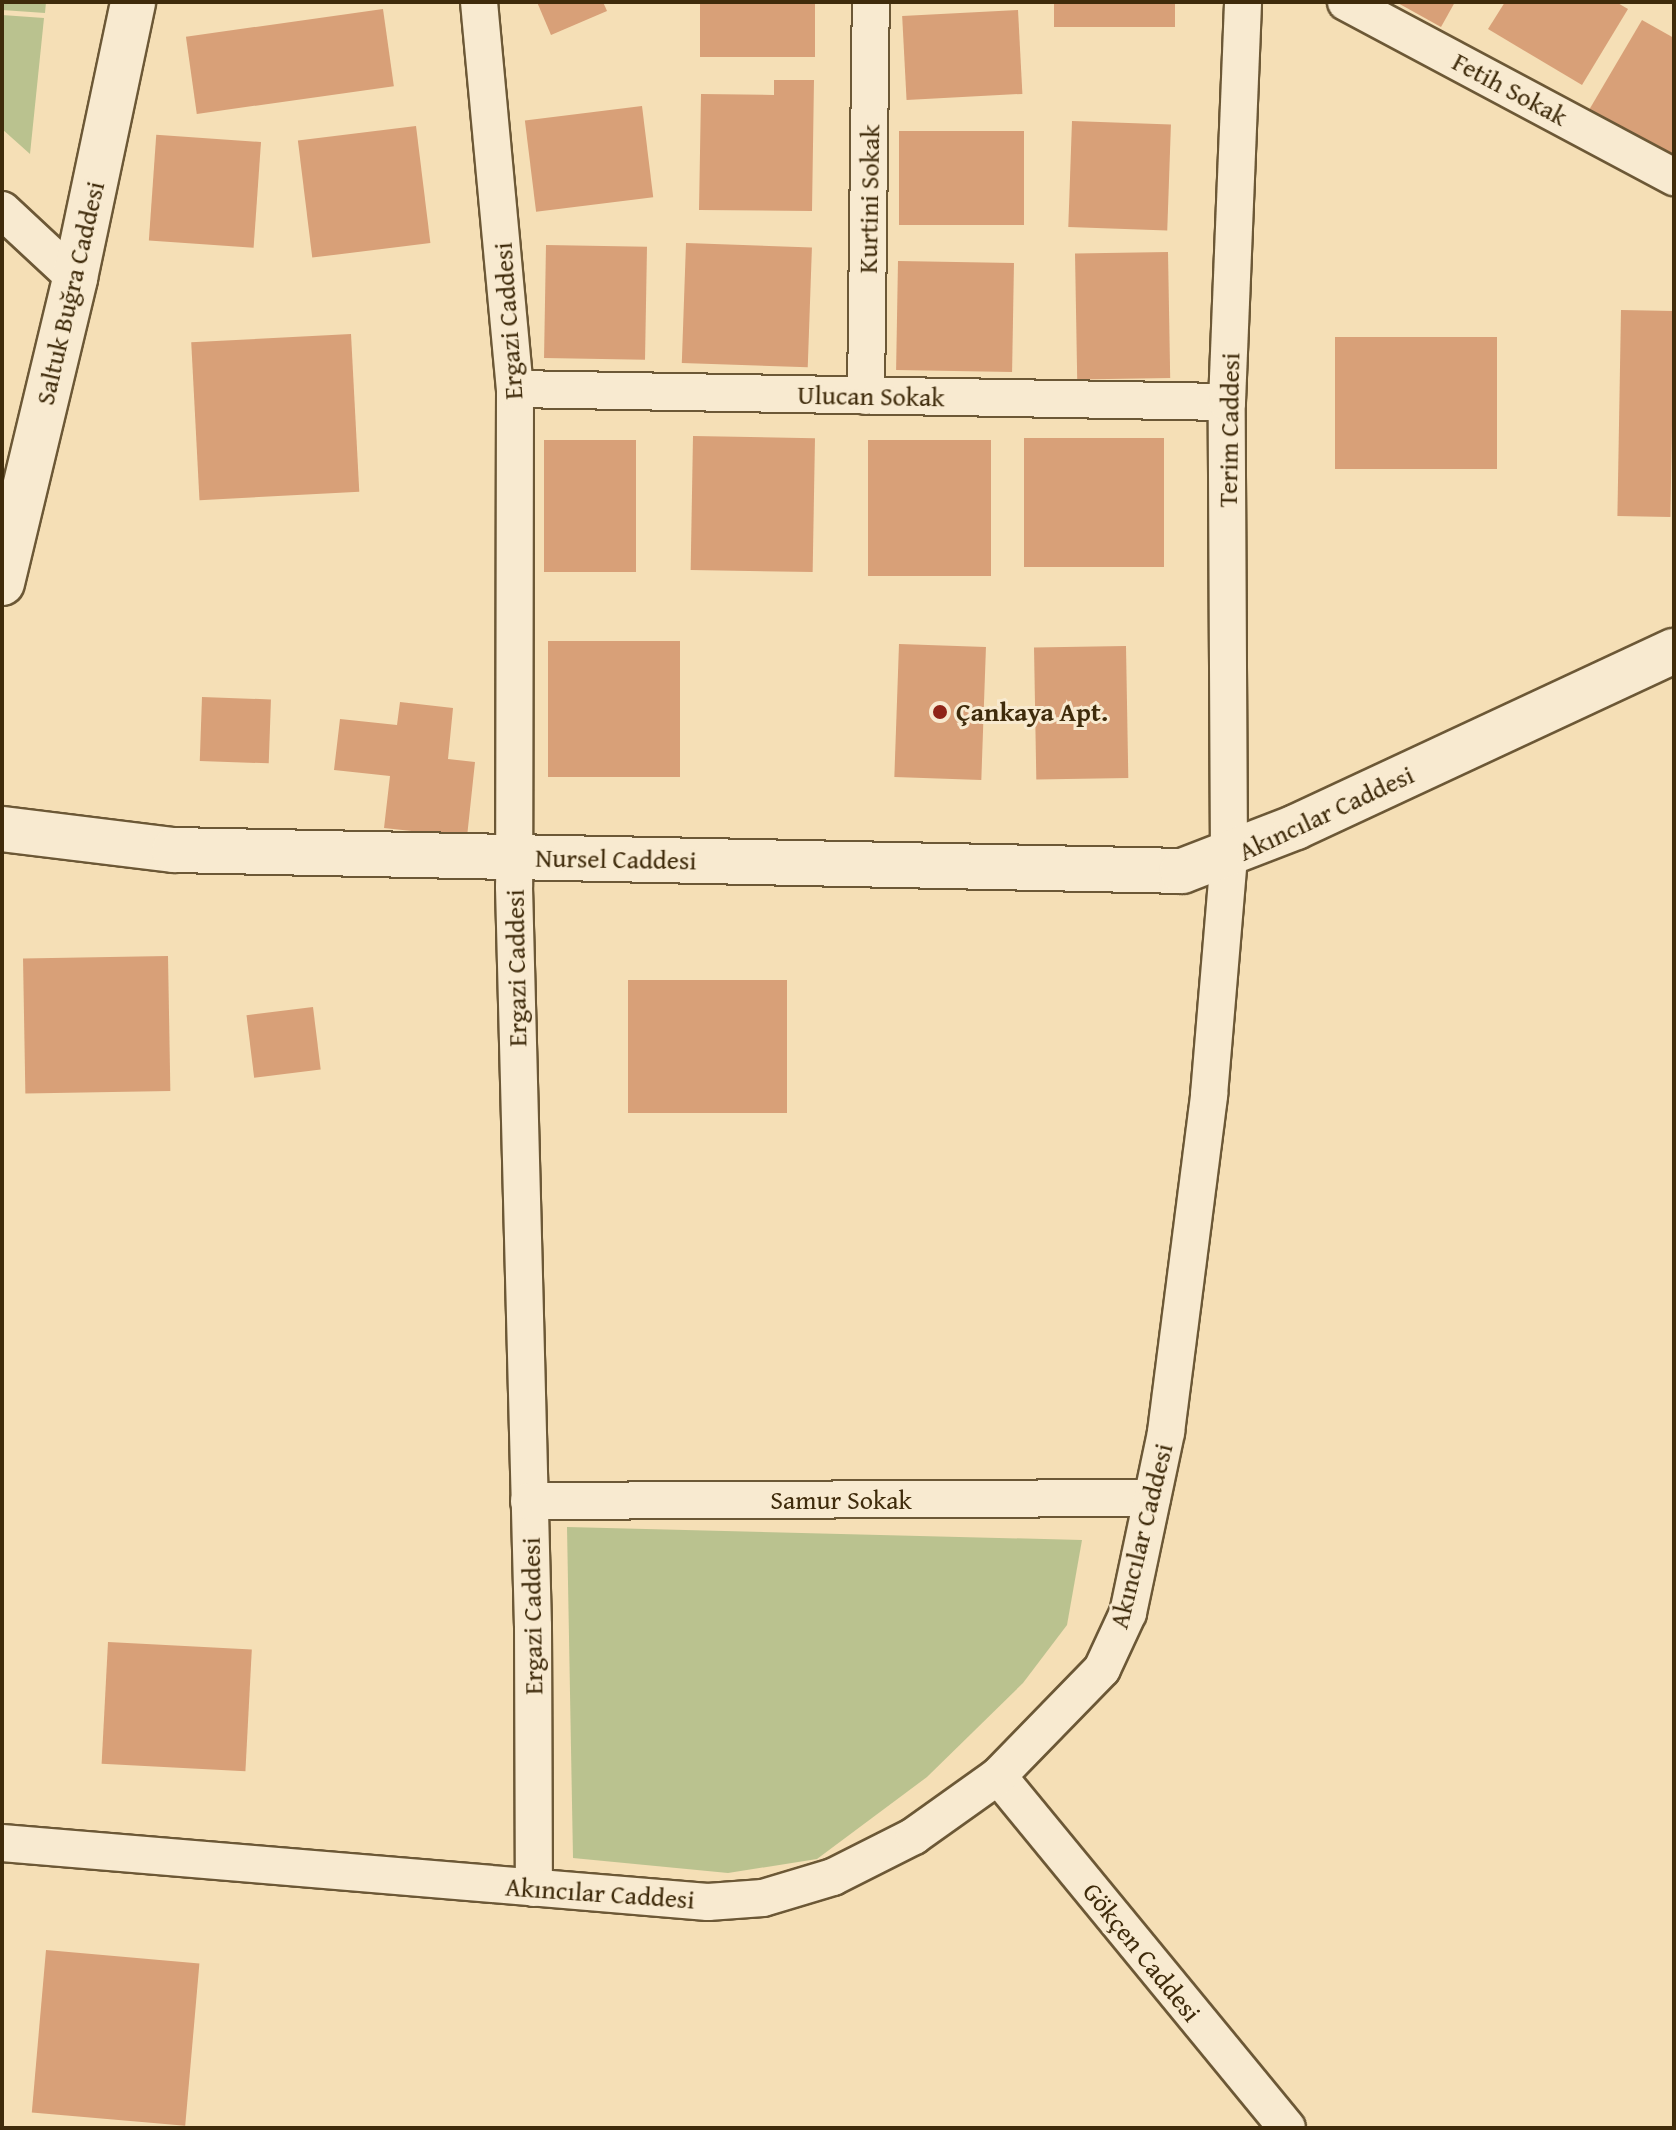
<!DOCTYPE html>
<meta charset="utf-8">
<style>
body{margin:0}
#map{position:relative;width:1676px;height:2130px;overflow:hidden;background:#f5dfb6;font-family:"Gentium Book Plus",serif}
div>[style]{position:absolute}
.green>*{inset:0;background:#bac28f}
.building>*{inset:0;background:#d8a078;transform-origin:0 0}
.roads{filter:drop-shadow(2px 0 #6c5836) drop-shadow(-2px 0 #6c5836) drop-shadow(0 2px #6c5836) drop-shadow(0 -2px #6c5836)}
.street>*{height:36px;margin:-18px;padding:0 18px;transform-origin:18px;border-radius:18px;background:#f8ead0}
.secondary>*{height:44px;margin:-22px;padding:0 22px;transform-origin:22px;border-radius:22px;background:#f8ead0}
.dots>*{width:22px;height:22px;translate:-50% -50%;box-sizing:border-box;border:4px solid #f8ead0;border-radius:50%}
span{translate:-50% -50%;white-space:nowrap;text-align:center;line-height:1.15;-webkit-text-stroke:6px #f8ead0;paint-order:stroke}
.street-label{font-size:26px;color:#3f2b0b}
.poi-label{font-size:26px;color:#3f2b0b;font-weight:700}
.left{translate:0 -50%;text-align:left}
.frame{position:absolute;inset:0;border:4px solid #3f2b0b;pointer-events:none}
</style>
<div id="map">
<div class="green">
<i style="clip-path:polygon(2px 2px,46px 2px,45px 13px,2px 10px)"></i>
<i style="clip-path:polygon(2px 15px,44px 18px,30px 154px,2px 129px)"></i>
<i style="clip-path:polygon(567px 1527px,1082px 1540px,1067px 1625px,1023px 1683px,927px 1777px,817px 1859px,728px 1873px,573px 1858px)"></i>
</div>
<div class="building">
<i style="clip-path:polygon(537px 2px,603px 2px,607px 11px,551px 35px)"></i>
<i style="left:700px;top:2px;width:115px;height:55px"></i>
<i style="left:1054px;top:2px;width:121px;height:25px"></i>
<i style="clip-path:polygon(1396px 2px,1455px 2px,1441px 27px)"></i>
<i style="clip-path:polygon(1505px 2px,1616px 2px,1628px 9px,1582px 85px,1488px 29px)"></i>
<i style="left:383px;top:9px;width:78px;height:199px;rotate:82deg"></i>
<i style="left:1018px;top:10px;width:84px;height:116px;rotate:87deg"></i>
<i style="clip-path:polygon(1642px 20px,1674px 38px,1674px 159px,1589px 110px)"></i>
<i style="clip-path:polygon(774px 80px,814px 80px,812px 211px,699px 210px,701px 94px,774px 95px)"></i>
<i style="left:642px;top:106px;width:92px;height:118px;rotate:83deg"></i>
<i style="left:1072px;top:121px;width:99px;height:106px;rotate:2deg"></i>
<i style="left:416px;top:126px;width:118px;height:119px;rotate:83deg"></i>
<i style="left:899px;top:131px;width:125px;height:94px"></i>
<i style="left:261px;top:142px;width:106px;height:105px;rotate:94deg"></i>
<i style="left:686px;top:243px;width:126px;height:120px;rotate:2deg"></i>
<i style="left:546px;top:245px;width:101px;height:113px;rotate:1deg"></i>
<i style="left:1168px;top:252px;width:126px;height:93px;rotate:89deg"></i>
<i style="left:898px;top:261px;width:116px;height:109px;rotate:1deg"></i>
<i style="left:1621px;top:310px;width:53px;height:206px;rotate:1deg"></i>
<i style="left:351px;top:334px;width:158px;height:160px;rotate:87deg"></i>
<i style="left:1335px;top:337px;width:162px;height:132px"></i>
<i style="left:693px;top:436px;width:122px;height:134px;rotate:1deg"></i>
<i style="left:1024px;top:438px;width:140px;height:129px"></i>
<i style="left:636px;top:440px;width:132px;height:92px;rotate:90deg"></i>
<i style="left:868px;top:440px;width:123px;height:136px"></i>
<i style="left:680px;top:641px;width:136px;height:132px;rotate:90deg"></i>
<i style="left:899px;top:644px;width:87px;height:133px;rotate:2deg"></i>
<i style="left:1126px;top:646px;width:132px;height:92px;rotate:89deg"></i>
<i style="left:202px;top:697px;width:69px;height:64px;rotate:2deg"></i>
<i style="clip-path:polygon(400px 702px,453px 708px,448px 759px,475px 762px,467px 837px,384px 828px,390px 776px,334px 770px,340px 719px,397px 725px)"></i>
<i style="left:168px;top:956px;width:135px;height:145px;rotate:89deg"></i>
<i style="left:787px;top:980px;width:133px;height:159px;rotate:90deg"></i>
<i style="left:313px;top:1007px;width:63px;height:67px;rotate:83deg"></i>
<i style="left:108px;top:1642px;width:144px;height:122px;rotate:3deg"></i>
<i style="left:46px;top:1950px;width:154px;height:163px;rotate:5deg"></i>
</div>
<div class="roads">
<div class="street">
<i style="left:479px;top:2px;width:389px;rotate:84.7deg"></i>
<i style="left:515px;top:389px;width:498px;rotate:90.1deg"></i>
<i style="left:514px;top:887px;width:739px;rotate:88.53deg"></i>
<i style="left:533px;top:1626px;width:262px;rotate:89.8deg"></i>
<i style="left:1346px;top:2px;width:372px;rotate:28.1deg"></i>
<i style="left:2px;top:210px;width:100px;rotate:43deg"></i>
<i style="left:515px;top:389px;width:712px;rotate:1.05deg"></i>
<i style="left:866px;top:396px;width:394px;rotate:-89.3deg"></i>
<i style="left:529px;top:1501px;width:623px;rotate:-0.28deg"></i>
<i style="left:998px;top:1776px;width:455px;rotate:50.6deg"></i>
<i style="left:2px;top:1843px;width:708px;rotate:4.78deg"></i>
<i style="left:708px;top:1902px;width:55px;rotate:-4.2deg"></i>
<i style="left:763px;top:1898px;width:73px;rotate:-16.7deg"></i>
<i style="left:833px;top:1877px;width:91px;rotate:-26.8deg"></i>
<i style="left:914px;top:1836px;width:103px;rotate:-35.5deg"></i>
<i style="left:998px;top:1776px;width:149px;rotate:-45.8deg"></i>
<i style="left:1102px;top:1669px;width:62px;rotate:-65.1deg"></i>
<i style="left:1128px;top:1613px;width:185px;rotate:-78.1deg"></i>
<i style="left:1166px;top:1432px;width:340px;rotate:-82.7deg"></i>
<i style="left:1209px;top:1095px;width:239px;rotate:-85.2deg"></i>
<i style="left:1229px;top:857px;width:455px;rotate:-90.3deg"></i>
<i style="left:1227px;top:402px;width:400px;rotate:-87.7deg"></i>
</div>
<div class="secondary">
<i style="left:2px;top:583px;width:314px;rotate:-76.5deg"></i>
<i style="left:75px;top:278px;width:282px;rotate:-78.1deg"></i>
<i style="left:2px;top:829px;width:173px;rotate:7deg"></i>
<i style="left:174px;top:850px;width:1008px;rotate:1.19deg"></i>
<i style="left:1182px;top:871px;width:122px;rotate:-21.1deg"></i>
<i style="left:1296px;top:827px;width:417px;rotate:-25deg"></i>
</div>
</div>
<div class="dots">
<i style="left:940px;top:712px;background:#8f2418"></i>
</div>
<div class="street-label">
<span style="left:1510px;top:89px;rotate:28deg">Fetih Sokak</span>
<span style="left:869px;top:199px;rotate:-89deg">Kurtini Sokak</span>
<span style="left:70px;top:293px;rotate:-77deg">Saltuk Buğra Caddesi</span>
<span style="left:508px;top:321px;rotate:-94deg">Ergazi Caddesi</span>
<span style="left:871px;top:396px;rotate:1deg">Ulucan Sokak</span>
<span style="left:1229px;top:430px;rotate:-89deg">Terim Caddesi</span>
<span style="left:1326px;top:813px;rotate:-25deg">Akıncılar Caddesi</span>
<span style="left:616px;top:859px;rotate:1deg">Nursel Caddesi</span>
<span style="left:516px;top:968px;rotate:-91deg">Ergazi Caddesi</span>
<span style="left:841px;top:1500px">Samur Sokak</span>
<span style="left:1141px;top:1536px;rotate:-76deg">Akıncılar Caddesi</span>
<span style="left:532px;top:1616px;rotate:-91deg">Ergazi Caddesi</span>
<span style="left:600px;top:1893px;rotate:4deg">Akıncılar Caddesi</span>
<span style="left:1142px;top:1952px;rotate:51deg">Gökçen Caddesi</span>
</div>
<div class="poi-label">
<span class="left" style="left:956px;top:712px">Çankaya Apt.</span>
</div>
<div class="frame"></div>
</div>
